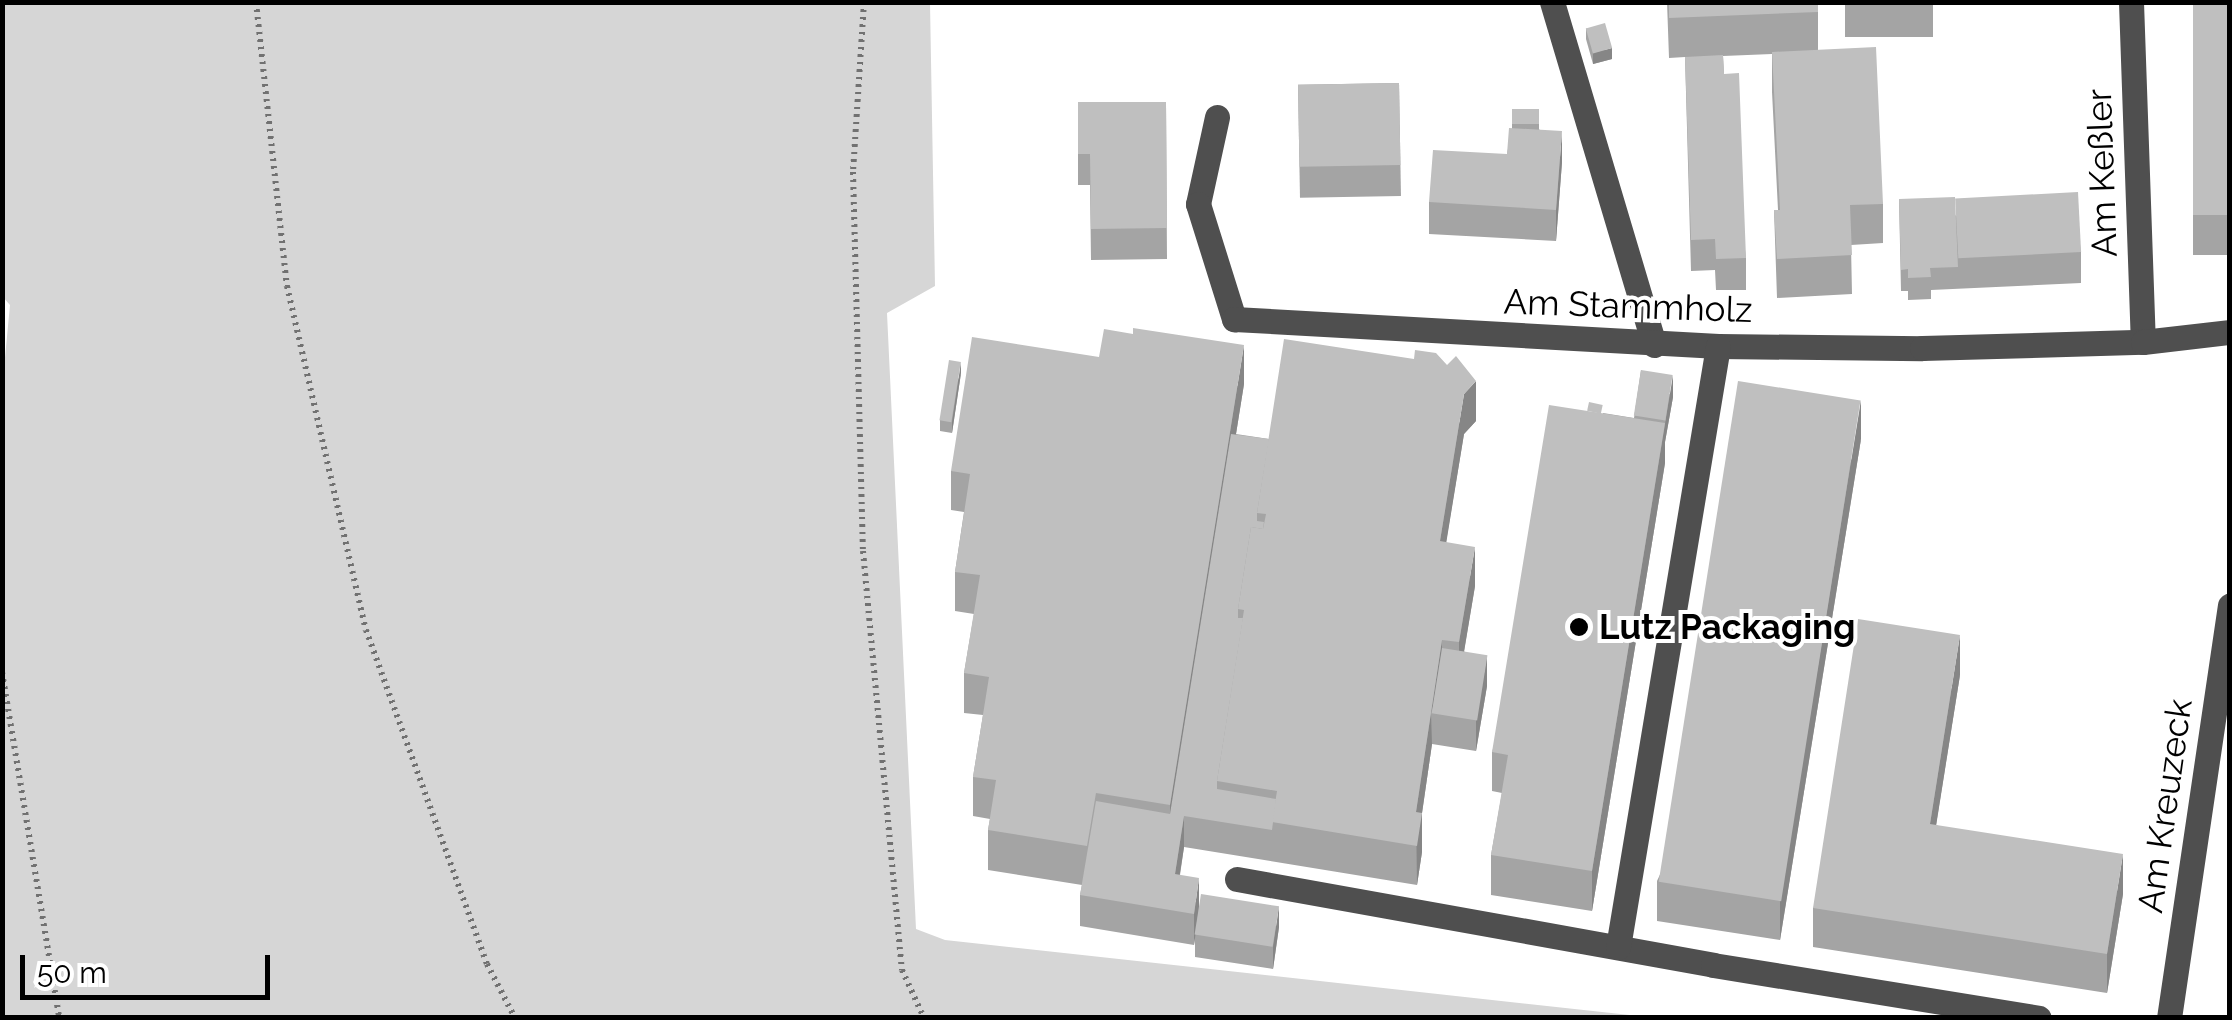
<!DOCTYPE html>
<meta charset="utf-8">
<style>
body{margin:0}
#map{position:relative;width:2232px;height:1020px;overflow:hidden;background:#fff;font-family:Raleway,sans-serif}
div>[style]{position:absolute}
.green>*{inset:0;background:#d6d6d6}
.path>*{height:6px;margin-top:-3px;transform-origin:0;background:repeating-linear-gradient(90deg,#717171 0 2.5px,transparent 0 7.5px)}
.minor>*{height:25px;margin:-12.5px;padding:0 12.5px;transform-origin:12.5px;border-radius:12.5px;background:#4f4f4f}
.wall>*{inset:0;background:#a4a4a4;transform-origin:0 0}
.shaded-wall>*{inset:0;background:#868686}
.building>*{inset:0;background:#bfbfbf;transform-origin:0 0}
.dots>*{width:28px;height:28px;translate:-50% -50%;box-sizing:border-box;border:5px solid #fff;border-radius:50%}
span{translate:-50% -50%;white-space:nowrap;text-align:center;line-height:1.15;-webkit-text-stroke:8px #fff;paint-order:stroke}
.street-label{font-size:35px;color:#000}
.poi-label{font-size:35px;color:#000;font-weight:700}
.left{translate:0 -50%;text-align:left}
.frame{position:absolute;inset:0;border:5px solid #000;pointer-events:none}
.scale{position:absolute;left:20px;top:955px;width:250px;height:45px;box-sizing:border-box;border:5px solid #000;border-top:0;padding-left:12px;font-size:30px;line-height:35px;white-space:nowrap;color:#000;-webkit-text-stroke:8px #fff;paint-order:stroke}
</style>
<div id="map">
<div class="green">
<i style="clip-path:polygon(2px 3px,930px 3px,935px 286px,887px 313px,916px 929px,945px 940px,1648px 1017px,3px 1017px,2px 389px,10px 305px,2px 296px)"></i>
</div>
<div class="path">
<i style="left:256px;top:2px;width:286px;rotate:83.8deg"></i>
<i style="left:287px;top:286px;width:353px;rotate:77.1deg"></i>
<i style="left:366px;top:630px;width:355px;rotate:70.1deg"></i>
<i style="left:487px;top:964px;width:61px;rotate:62.6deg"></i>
<i style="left:864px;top:2px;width:170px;rotate:93.7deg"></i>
<i style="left:853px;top:172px;width:379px;rotate:88.5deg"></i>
<i style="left:863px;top:551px;width:421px;rotate:84.7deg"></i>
<i style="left:902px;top:970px;width:53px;rotate:65.4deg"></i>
<i style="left:2px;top:672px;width:351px;rotate:80.6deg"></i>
</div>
<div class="minor">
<i style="left:1552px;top:2px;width:358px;rotate:73.4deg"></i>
<i style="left:2131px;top:2px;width:340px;rotate:88deg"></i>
<i style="left:1217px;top:117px;width:89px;rotate:102.3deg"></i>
<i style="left:1198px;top:204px;width:121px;rotate:72.6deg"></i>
<i style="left:1234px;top:319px;width:485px;rotate:3.2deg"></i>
<i style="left:1718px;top:346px;width:204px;rotate:0.6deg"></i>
<i style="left:1922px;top:348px;width:221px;rotate:-1.6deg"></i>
<i style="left:2143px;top:342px;width:88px;rotate:-6.6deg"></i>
<i style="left:1237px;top:879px;width:484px;rotate:10.2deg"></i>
<i style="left:1713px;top:965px;width:330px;rotate:9.2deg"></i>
<i style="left:1618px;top:947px;width:609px;rotate:-80.55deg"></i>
<i style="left:2169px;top:1018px;width:417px;rotate:-81.6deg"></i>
</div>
<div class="wall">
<i style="clip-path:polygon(1667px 2px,1818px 2px,1818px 50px,1883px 204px,1883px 243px,1851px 245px,1852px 294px,1777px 298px,1774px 210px,1778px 210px,1772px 92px,1772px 54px,1723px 56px,1724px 74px,1746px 258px,1746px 290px,1716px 290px,1715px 270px,1691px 271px,1685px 57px,1669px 58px)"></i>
<i style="left:1845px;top:2px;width:88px;height:35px"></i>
<i style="left:2193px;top:2px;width:37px;height:253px"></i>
<i style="clip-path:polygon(1586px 28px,1612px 59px,1593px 64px,1586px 39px)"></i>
<i style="left:1399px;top:83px;width:113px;height:101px;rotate:89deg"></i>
<i style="clip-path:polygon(1078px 102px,1166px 102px,1167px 259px,1091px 260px,1090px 185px,1078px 185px)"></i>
<i style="clip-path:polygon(1512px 109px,1539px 109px,1539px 129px,1562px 162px,1556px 241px,1429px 234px,1429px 202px,1507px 154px,1512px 128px)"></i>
<i style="clip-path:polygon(1899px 199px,2081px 252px,2081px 283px,1931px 290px,1931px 299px,1908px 300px,1908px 291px,1901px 291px)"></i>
<i style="clip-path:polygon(1641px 370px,1673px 397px,1665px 442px,1665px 463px,1592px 911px,1491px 895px,1491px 855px,1502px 793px,1492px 791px,1492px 752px,1603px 413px,1634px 418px)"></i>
<i style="clip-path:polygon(961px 373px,952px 433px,940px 431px,940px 420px)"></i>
<i style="clip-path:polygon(1244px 384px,1236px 434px,1269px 439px,1476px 421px,1464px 434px,1446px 542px,1475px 586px,1464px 651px,1487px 686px,1476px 751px,1432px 744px,1422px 813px,1422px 852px,1417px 885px,1184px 847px,1180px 875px,1199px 908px,1279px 927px,1273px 969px,1195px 957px,1195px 936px,1194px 945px,1080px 926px,1080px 895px,1082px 885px,988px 870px,988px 830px,990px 819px,973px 816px,973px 777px,983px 715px,964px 713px,964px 673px,974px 614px,955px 611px,955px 572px,964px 512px,951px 510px,951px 471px)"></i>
<i style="clip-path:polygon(1861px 439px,1780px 940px,1657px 921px,1657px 881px)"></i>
<i style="clip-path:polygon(1960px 675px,1936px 825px,2123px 894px,2107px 993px,1813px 947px,1813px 908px)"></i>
</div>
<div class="shaded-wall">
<i style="clip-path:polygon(1612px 48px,1612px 59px,1593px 64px,1593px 53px)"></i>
<i style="clip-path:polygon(1562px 131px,1562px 162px,1556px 241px,1556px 210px)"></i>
<i style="clip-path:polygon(1244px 345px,1244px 384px,1170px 845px,1170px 805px)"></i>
<i style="clip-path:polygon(961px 362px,961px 373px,952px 433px,952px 422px)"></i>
<i style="clip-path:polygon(1673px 375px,1673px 397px,1665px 442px,1665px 463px,1592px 911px,1592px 871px)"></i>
<i style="clip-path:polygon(1476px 381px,1476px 421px,1464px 434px,1440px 581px,1440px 541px,1464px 394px)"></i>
<i style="clip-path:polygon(1861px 400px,1861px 439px,1780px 940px,1780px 901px)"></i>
<i style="clip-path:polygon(1475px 547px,1475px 586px,1459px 682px,1459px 642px)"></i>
<i style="clip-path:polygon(1960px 635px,1960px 675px,1930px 864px,1930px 824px)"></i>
<i style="clip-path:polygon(1442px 640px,1442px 679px,1431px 713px,1432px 744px,1420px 827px,1422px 813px,1422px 852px,1417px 885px,1416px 812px)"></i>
<i style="clip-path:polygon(1487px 655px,1487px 686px,1476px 751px,1476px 720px)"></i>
<i style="clip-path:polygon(1184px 816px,1184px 847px,1175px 905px,1175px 874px)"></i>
<i style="clip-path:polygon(2123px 854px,2123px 894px,2107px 993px,2107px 954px)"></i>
<i style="clip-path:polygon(1199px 878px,1199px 909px,1194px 945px,1194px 914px)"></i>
<i style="clip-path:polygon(1279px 906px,1279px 927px,1273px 969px,1273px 947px)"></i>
</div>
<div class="building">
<i style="clip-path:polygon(1669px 2px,1818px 2px,1818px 12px,1669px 18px)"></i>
<i style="left:2193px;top:2px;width:37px;height:213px"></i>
<i style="left:1605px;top:23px;width:26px;height:20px;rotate:74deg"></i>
<i style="clip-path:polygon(1876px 47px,1883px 204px,1850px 205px,1852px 255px,1777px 259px,1774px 210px,1780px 210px,1772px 52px)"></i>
<i style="clip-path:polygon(1723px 55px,1724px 74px,1739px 73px,1746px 258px,1716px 259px,1715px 239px,1691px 240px,1685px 57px)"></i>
<i style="left:1399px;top:83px;width:82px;height:101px;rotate:89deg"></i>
<i style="clip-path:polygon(1078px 102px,1166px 102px,1167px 228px,1091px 229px,1090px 154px,1078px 154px)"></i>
<i style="left:1512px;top:109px;width:27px;height:15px"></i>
<i style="clip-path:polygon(1509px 128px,1562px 131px,1556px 210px,1429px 202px,1433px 150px,1507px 154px)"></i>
<i style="left:2078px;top:192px;width:60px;height:123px;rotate:87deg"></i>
<i style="clip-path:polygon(1955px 197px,1958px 267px,1930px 268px,1931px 277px,1908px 278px,1908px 269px,1901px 270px,1899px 199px)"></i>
<i style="clip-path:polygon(1133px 328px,1244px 345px,1170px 805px,1096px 793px,1087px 846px,988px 830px,996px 780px,973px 777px,989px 677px,964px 673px,980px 575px,955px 572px,970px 474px,951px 471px,972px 337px,1099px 357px,1104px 329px,1133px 334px)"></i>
<i style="clip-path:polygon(1284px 339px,1414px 359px,1415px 350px,1436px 353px,1447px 365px,1456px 356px,1476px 381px,1464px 394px,1440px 541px,1475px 547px,1459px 642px,1442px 640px,1416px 812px,1422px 813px,1417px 846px,1272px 822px,1277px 791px,1217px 781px,1244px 610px,1238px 609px,1251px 527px,1263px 529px,1266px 514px,1257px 513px)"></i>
<i style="left:949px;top:360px;width:12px;height:61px;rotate:9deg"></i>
<i style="left:1641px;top:370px;width:32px;height:46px;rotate:9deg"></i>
<i style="left:1738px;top:381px;width:124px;height:507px;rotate:9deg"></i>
<i style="left:1589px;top:402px;width:14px;height:9px;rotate:12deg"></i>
<i style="clip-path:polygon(1549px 405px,1665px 423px,1592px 871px,1491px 855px,1508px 755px,1492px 752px)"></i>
<i style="clip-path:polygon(1231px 434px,1269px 439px,1257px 513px,1257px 521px,1264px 522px,1263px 529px,1251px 527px,1238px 609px,1238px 618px,1243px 618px,1217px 781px,1217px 789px,1276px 799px,1272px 830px,1184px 816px,1175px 874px,1199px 878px,1194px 914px,1080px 895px,1096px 801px,1170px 814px)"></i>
<i style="clip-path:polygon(1858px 619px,1960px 635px,1930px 824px,2123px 854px,2107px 954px,1813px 908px)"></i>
<i style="left:1442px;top:648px;width:46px;height:66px;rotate:9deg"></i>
<i style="left:1201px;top:894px;width:79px;height:41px;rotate:9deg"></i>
</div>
<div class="dots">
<i style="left:1579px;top:627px;background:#000"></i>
</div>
<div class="street-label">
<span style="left:2102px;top:173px;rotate:-92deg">Am Keßler</span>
<span style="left:1628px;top:306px;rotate:2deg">Am Stammholz</span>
<span style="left:2165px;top:806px;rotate:-82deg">Am Kreuzeck</span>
</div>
<div class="poi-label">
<span class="left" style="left:1599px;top:627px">Lutz Packaging</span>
</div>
<div class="frame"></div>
<div class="scale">50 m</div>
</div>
